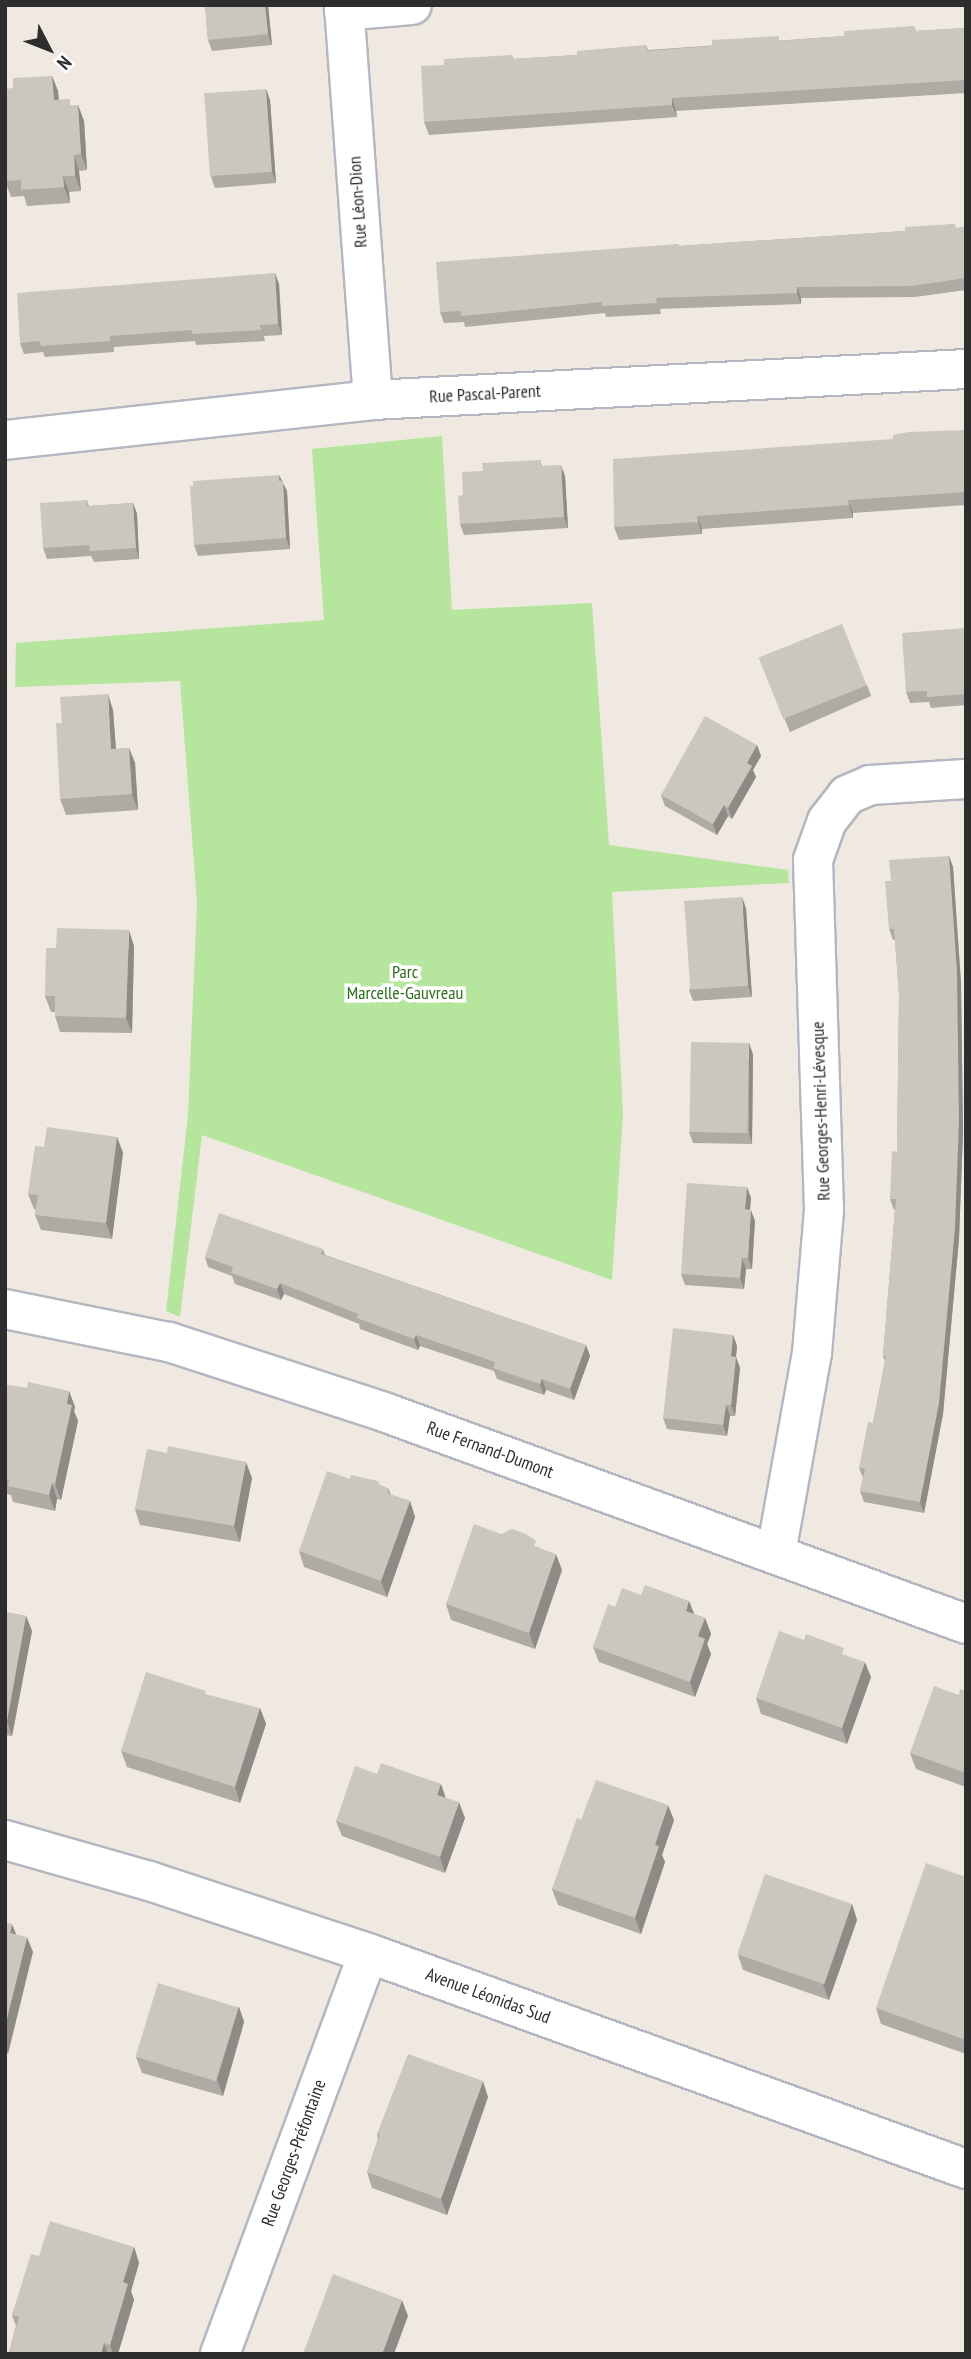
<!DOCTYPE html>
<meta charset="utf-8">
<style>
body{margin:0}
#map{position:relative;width:971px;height:2359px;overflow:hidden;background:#efe9e1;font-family:"PT Sans Narrow",sans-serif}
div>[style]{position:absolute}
.green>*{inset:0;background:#b6e59e}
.roads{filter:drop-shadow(2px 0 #b4b7c1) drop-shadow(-2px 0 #b4b7c1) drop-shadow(0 2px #b4b7c1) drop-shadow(0 -2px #b4b7c1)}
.minor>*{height:38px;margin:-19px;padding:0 19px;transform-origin:19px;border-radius:19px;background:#fff}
.wall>*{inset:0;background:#afaba4}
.shaded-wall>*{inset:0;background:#8e8b86}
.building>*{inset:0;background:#cbc7bf;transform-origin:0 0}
span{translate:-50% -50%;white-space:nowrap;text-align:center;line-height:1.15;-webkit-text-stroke:7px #fff;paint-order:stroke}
.street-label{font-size:18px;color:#2e2e2e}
.park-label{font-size:18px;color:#2c6e1b}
.frame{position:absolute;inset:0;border:7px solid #2e2e2e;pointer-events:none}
.north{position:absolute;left:14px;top:14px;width:70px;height:70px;-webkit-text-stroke:5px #fff;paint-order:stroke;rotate:132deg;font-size:19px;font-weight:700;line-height:28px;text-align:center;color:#2e2e2e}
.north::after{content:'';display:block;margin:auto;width:24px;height:32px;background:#2e2e2e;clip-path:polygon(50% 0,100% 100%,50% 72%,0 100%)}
</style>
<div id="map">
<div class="green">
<i style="clip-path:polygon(442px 436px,452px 610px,592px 603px,609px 845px,788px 870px,789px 883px,612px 892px,623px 1114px,612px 1280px,202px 1135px,180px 1317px,166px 1311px,188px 1115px,197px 903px,180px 681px,15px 687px,16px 643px,324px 620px,312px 449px)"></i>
</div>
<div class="roads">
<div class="minor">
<i style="left:344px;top:5px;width:396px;rotate:85.8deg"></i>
<i style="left:344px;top:11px;width:68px;rotate:-5deg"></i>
<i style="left:5px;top:440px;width:370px;rotate:-6.2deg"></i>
<i style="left:373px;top:400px;width:594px;rotate:-2.99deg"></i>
<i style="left:5px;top:1309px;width:167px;rotate:11.4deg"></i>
<i style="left:169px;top:1342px;width:226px;rotate:18deg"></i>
<i style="left:384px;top:1412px;width:619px;rotate:20.01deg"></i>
<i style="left:776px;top:1553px;width:203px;rotate:-79.8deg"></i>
<i style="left:812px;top:1353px;width:144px;rotate:-85.2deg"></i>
<i style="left:824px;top:1210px;width:350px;rotate:-91.8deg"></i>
<i style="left:813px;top:860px;width:41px;rotate:-70.3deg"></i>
<i style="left:827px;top:821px;width:33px;rotate:-52deg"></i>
<i style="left:847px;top:795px;width:25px;rotate:-23deg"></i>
<i style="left:870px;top:785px;width:96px;rotate:-3.6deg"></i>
<i style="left:5px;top:1840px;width:150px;rotate:15.9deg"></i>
<i style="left:149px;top:1881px;width:231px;rotate:18.2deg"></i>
<i style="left:368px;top:1953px;width:636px;rotate:19.86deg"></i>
<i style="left:220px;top:2354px;width:427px;rotate:-69.7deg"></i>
</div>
</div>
<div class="wall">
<i style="clip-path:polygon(205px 5px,268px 5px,272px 45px,212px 51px,208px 40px)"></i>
<i style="clip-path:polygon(914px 26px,916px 31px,966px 28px,966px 93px,676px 111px,677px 117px,429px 135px,424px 122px,444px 65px,512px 55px,513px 59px,577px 55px,646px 45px,648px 50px,844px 36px)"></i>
<i style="clip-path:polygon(52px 76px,58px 91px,59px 100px,72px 106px,78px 105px,84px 121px,87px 170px,79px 171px,81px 191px,69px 192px,70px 203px,27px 206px,24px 196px,11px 197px,5px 181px,13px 88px)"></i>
<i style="clip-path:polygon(266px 89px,270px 100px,276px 183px,215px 188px,211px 177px)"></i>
<i style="clip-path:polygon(954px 224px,956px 228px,966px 227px,966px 290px,915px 297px,801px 298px,801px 304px,660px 309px,661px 314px,606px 317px,605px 313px,465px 327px,464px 322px,444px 323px,440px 312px,678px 244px,679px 246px,905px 231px)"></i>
<i style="clip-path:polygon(275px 273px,279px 284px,282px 335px,264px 336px,265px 341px,196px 345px,195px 341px,114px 347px,114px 352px,45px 357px,43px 352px,24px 354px,20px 343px)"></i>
<i style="clip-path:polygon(966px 430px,966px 505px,853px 513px,853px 518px,702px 529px,702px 534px,619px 540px,614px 527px,893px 439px)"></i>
<i style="clip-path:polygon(540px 460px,542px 466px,565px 476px,568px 528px,464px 535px,460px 524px,463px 495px,483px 471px)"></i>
<i style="clip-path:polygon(279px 475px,287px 491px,290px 549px,198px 556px,194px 545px)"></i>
<i style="clip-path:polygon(87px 500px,89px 506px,133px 503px,137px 514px,139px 559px,94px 562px,91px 556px,47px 559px,43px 548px)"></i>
<i style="clip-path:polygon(966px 628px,966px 705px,931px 708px,929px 702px,910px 703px,906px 692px)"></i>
<i style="clip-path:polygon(760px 660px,867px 685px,871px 696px,790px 732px)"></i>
<i style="clip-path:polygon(113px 710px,116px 749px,129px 748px,135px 763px,138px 810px,66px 815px,60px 799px,62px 723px)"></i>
<i style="clip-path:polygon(757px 745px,761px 756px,753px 770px,756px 777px,732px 819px,728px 816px,717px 835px,665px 806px,661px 795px)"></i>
<i style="clip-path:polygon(949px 856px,953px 867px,961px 983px,963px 1132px,959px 1239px,943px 1414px,924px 1513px,864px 1502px,860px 1491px,863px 1478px,859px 1468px,873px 1423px,885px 1361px,883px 1356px,895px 1210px,894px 1210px,890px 1199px,897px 1152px,899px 995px,895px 940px,893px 940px,889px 929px,891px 881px)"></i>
<i style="clip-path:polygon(746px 908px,752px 997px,693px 1001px,689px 990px)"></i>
<i style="clip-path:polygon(134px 946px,132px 1033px,60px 1032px,55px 1016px,55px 1012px,51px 1012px,45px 996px)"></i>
<i style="clip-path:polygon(753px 1054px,752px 1144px,693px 1143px,689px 1132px)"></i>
<i style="clip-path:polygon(117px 1137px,123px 1153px,112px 1239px,41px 1230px,35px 1215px,36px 1210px,34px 1209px,28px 1194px,44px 1147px)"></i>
<i style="clip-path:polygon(747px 1187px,751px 1198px,750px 1210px,755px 1221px,752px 1269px,746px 1269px,744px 1289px,685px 1285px,681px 1274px)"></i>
<i style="clip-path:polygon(323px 1249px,325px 1255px,586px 1345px,590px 1356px,574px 1400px,546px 1390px,544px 1395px,497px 1379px,494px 1371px,420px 1346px,418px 1350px,360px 1329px,359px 1324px,284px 1294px,281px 1300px,235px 1284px,232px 1276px,208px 1267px,205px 1257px)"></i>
<i style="clip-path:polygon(733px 1335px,737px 1346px,736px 1357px,740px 1368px,735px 1416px,730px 1416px,727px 1436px,667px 1429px,663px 1418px)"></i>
<i style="clip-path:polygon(5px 1385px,27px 1388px,69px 1391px,75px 1407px,74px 1411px,78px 1421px,61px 1500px,57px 1499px,55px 1511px,13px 1502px,11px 1495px,5px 1494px)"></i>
<i style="clip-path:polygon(252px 1478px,240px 1542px,140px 1525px,135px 1509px)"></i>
<i style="clip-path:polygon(350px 1479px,380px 1485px,389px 1489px,391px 1495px,410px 1501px,415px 1517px,387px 1597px,304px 1567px,299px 1551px)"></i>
<i style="clip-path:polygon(538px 1547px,562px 1570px,535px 1649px,451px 1620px,446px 1604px)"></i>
<i style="clip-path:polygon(641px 1595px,689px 1601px,694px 1614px,705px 1618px,711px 1634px,707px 1644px,711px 1654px,695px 1697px,599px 1662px,593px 1647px,615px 1607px)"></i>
<i style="clip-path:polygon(5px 1612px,26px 1616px,32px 1631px,12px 1736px,5px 1735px)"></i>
<i style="clip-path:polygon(846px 1655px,871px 1677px,847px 1744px,761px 1714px,756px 1698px)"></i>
<i style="clip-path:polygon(966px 1691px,966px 1787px,916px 1769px,910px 1753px,959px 1695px)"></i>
<i style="clip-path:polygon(260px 1708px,266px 1724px,240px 1803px,127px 1767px,121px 1751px)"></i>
<i style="clip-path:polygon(377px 1774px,441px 1784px,446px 1798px,465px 1818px,445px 1873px,342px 1836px,336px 1821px)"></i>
<i style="clip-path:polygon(581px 1820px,674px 1820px,662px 1855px,665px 1862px,641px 1934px,558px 1905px,552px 1889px)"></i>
<i style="clip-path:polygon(966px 1877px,966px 2054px,881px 2024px,876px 2008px)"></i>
<i style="clip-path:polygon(852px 1904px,857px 1920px,829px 2000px,743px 1970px,738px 1955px)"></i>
<i style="clip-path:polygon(239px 2007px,244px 2022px,223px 2096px,142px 2073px,136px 2057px)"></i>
<i style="clip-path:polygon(488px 2097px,447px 2215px,372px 2188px,367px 2172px,378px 2139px,377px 2134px)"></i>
<i style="clip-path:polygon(134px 2247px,139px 2263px,131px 2291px,134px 2300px,118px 2354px,9px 2354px,9px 2352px,16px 2326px,12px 2315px,39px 2256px)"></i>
</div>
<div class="shaded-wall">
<i style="clip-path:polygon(265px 5px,268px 5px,272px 45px,268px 34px)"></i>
<i style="clip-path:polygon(52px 76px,58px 91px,60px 116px,54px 100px)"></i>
<i style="clip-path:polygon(266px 89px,270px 100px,276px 183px,272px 172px)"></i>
<i style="clip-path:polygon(672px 98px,676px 111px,677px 117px,672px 105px)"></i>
<i style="clip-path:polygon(78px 105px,84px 121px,87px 170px,81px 154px)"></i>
<i style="clip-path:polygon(74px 155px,79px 171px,81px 191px,75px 176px)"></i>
<i style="clip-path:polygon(63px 176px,69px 192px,70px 203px,64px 187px)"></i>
<i style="clip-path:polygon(275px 273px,279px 284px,282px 335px,278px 324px)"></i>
<i style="clip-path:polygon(797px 287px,801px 298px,801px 304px,797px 293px)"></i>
<i style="clip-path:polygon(561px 465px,565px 476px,568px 528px,564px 517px)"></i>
<i style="clip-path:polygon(279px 475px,287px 491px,290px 549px,286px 538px)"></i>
<i style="clip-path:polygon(848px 500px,853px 513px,853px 518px,849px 505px)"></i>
<i style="clip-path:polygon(133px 503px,137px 514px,139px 559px,136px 548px)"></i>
<i style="clip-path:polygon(697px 516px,702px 529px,702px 534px,698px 522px)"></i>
<i style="clip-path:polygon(108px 694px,113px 710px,117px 765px,111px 749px)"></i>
<i style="clip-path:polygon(757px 745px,761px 756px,753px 770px,756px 777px,732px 819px,728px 808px,747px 763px)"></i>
<i style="clip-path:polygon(129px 748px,135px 763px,138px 810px,132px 794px)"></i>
<i style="clip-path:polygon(724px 805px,728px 816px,717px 835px,713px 824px)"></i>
<i style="clip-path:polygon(949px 856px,953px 867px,961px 983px,963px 1132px,959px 1239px,943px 1414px,924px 1513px,920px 1502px)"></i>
<i style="clip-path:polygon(742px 897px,746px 908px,752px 997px,748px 986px)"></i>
<i style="clip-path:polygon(129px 930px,134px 946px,132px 1033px,126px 1018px)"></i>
<i style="clip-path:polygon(749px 1043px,753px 1054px,752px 1144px,749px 1133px)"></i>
<i style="clip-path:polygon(117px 1137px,123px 1153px,112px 1239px,106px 1223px)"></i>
<i style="clip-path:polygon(747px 1187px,751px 1198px,749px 1220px,745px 1209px)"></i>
<i style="clip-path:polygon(751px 1210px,755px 1221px,752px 1269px,748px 1258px)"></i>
<i style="clip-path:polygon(742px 1258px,746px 1269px,744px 1289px,740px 1278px)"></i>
<i style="clip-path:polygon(280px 1283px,284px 1294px,281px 1300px,277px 1289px)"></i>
<i style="clip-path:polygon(416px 1335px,420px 1346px,418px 1350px,414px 1339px)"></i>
<i style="clip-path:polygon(733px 1335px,737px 1346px,735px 1367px,731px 1356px)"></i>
<i style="clip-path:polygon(586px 1345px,590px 1356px,574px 1400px,570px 1389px)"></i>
<i style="clip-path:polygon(736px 1357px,740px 1368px,735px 1416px,731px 1405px)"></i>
<i style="clip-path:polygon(542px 1379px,546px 1390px,544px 1395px,540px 1384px)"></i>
<i style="clip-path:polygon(69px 1391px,75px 1407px,74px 1411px,78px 1421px,61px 1500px,55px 1484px)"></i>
<i style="clip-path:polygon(726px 1405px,730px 1416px,727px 1436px,723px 1425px)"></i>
<i style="clip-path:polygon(246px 1462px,252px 1478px,240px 1542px,234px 1526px)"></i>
<i style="clip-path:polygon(52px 1483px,57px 1499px,55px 1511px,49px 1495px)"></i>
<i style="clip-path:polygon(410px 1501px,415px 1517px,387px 1597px,381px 1581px)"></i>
<i style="clip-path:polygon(556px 1554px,562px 1570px,535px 1649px,529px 1633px)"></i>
<i style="clip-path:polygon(689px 1601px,695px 1616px,686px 1611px)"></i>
<i style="clip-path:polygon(26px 1616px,32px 1631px,12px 1736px,7px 1721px)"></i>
<i style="clip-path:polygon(705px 1618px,711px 1634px,707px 1644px,711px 1654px,695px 1697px,690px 1682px,698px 1636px)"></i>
<i style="clip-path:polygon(865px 1662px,871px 1677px,847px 1744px,842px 1728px)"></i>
<i style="clip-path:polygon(260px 1708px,266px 1724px,240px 1803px,235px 1787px)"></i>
<i style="clip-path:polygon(441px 1784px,446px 1800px,437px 1795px)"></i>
<i style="clip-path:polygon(459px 1802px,465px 1818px,445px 1873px,440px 1857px)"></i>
<i style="clip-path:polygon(668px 1805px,674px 1820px,662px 1855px,665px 1862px,641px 1934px,635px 1918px,655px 1845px)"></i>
<i style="clip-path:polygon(852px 1904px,857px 1920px,829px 2000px,823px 1984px)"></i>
<i style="clip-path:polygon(12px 1924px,18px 1939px,10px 1933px)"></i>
<i style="clip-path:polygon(27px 1937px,33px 1952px,8px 2054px,5px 2047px,5px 2026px)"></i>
<i style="clip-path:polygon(239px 2007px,244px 2022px,223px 2096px,217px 2080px)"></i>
<i style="clip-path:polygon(483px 2081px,488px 2097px,447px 2215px,441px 2199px)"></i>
<i style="clip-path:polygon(134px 2247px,139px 2263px,131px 2291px,134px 2300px,118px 2354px,113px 2354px,110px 2345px,123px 2282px)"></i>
<i style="clip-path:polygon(402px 2300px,408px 2316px,394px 2354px,382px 2354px)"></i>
<i style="clip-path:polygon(104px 2343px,108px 2354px,101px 2354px)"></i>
</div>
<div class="building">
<i style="clip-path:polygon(205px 5px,265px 5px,268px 34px,208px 40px)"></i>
<i style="clip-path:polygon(914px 26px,915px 31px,966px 28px,966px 80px,672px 98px,672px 105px,424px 122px,421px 66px,444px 65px,444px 59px,512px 55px,512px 59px,577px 55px,577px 51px,646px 45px,647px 51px,712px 46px,712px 40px,779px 36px,779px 41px,844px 36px,844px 31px)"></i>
<i style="clip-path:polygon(52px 76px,54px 100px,70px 99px,70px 106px,78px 105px,81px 154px,74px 155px,75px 176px,63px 176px,64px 187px,21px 190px,21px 180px,5px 181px,5px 89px,13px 88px,13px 78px)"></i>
<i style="left:266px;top:89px;width:83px;height:62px;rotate:86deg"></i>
<i style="clip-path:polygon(954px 224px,955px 228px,966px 227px,966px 278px,911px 286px,797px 287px,797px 293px,656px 298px,657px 303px,602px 306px,602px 302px,461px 316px,461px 311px,440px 312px,436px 262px,678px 244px,679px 246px,905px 231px,905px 227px)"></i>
<i style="clip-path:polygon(275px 273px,278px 324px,260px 325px,261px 330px,192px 334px,192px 330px,110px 336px,110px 341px,41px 346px,40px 341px,20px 343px,17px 293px)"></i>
<i style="clip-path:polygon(966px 430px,966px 492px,848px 500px,849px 505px,697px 516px,698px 522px,614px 527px,613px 459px,893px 439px,893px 435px,909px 432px)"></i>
<i style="clip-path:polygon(540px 460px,541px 466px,561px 465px,564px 517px,460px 524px,458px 496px,463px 495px,462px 472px,483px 471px,482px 463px)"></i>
<i style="clip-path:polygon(279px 475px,279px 481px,283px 480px,286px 538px,194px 545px,190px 486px,193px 486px,193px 481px)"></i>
<i style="clip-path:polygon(87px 500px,87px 506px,133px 503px,136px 548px,90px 551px,89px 545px,43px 548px,40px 503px)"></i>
<i style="left:842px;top:624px;width:66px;height:90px;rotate:68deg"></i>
<i style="clip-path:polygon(966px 628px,966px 694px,927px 697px,927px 691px,906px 692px,902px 633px)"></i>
<i style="clip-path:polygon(108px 694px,111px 749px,129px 748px,132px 794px,60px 799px,56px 723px,62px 723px,60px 697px)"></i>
<i style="clip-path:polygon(705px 716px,757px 745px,747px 763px,752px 766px,728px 808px,724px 805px,713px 824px,661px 795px)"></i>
<i style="clip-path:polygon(949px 856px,957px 972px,959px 1121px,955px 1228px,939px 1403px,920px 1502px,860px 1491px,865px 1469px,859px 1468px,868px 1422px,873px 1423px,886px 1356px,883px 1356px,896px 1199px,890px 1199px,892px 1151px,897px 1152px,899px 995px,894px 929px,889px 929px,885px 881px,891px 881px,889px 860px)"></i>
<i style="left:742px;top:897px;width:89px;height:58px;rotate:86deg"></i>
<i style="clip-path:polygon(57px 928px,129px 930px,126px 1018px,55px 1016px,55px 996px,45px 996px,46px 948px,56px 948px)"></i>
<i style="left:691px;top:1042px;width:58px;height:90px;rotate:1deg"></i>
<i style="clip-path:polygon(47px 1127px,117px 1137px,106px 1223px,35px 1215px,38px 1195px,28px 1194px,35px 1146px,44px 1147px)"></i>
<i style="clip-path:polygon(687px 1183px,747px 1187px,745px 1209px,751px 1210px,748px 1258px,742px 1258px,740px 1278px,681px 1274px)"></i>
<i style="clip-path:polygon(219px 1213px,323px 1249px,321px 1254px,586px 1345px,570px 1389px,542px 1379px,540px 1384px,493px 1368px,495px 1362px,416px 1335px,414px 1339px,357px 1318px,358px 1314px,280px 1283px,277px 1289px,231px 1273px,233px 1267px,205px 1257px)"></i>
<i style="clip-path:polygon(673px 1328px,733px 1335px,731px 1356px,736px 1357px,731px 1405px,726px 1405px,723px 1425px,663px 1418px)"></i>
<i style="clip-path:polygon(28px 1382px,69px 1391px,67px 1404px,72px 1405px,55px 1484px,52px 1483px,49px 1495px,8px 1486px,9px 1480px,5px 1479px,5px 1385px,27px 1388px)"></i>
<i style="clip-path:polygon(168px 1446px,246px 1462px,234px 1526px,135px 1509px,147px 1449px,167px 1453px)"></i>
<i style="clip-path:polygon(327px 1471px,350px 1479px,351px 1475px,378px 1481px,380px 1485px,389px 1489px,387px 1493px,410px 1501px,381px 1581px,299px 1551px)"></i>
<i style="clip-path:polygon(474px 1524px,501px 1534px,512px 1529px,526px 1534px,536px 1541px,534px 1546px,556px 1554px,529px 1633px,446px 1604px)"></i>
<i style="clip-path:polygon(645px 1585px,689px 1601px,686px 1611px,705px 1618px,698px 1636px,705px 1639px,690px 1682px,593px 1647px,608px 1604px,615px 1607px,622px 1588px,641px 1595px)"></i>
<i style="clip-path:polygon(5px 1612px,26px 1616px,7px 1721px,5px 1720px)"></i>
<i style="clip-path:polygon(779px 1631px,804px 1640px,806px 1634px,844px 1648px,842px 1654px,865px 1662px,842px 1728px,756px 1698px)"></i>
<i style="clip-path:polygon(146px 1672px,206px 1691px,205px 1694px,260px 1708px,235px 1787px,121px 1751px)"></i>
<i style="clip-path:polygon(934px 1686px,959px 1695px,960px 1689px,966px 1691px,966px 1773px,910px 1753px)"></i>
<i style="clip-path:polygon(381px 1763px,441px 1784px,437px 1795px,459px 1802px,440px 1857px,336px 1821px,355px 1766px,377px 1774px)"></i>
<i style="clip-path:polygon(596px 1780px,668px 1805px,655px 1845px,659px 1846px,635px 1918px,552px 1889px,577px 1818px,581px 1820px)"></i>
<i style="clip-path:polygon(926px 1863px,966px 1877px,966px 2040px,876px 2008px)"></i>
<i style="left:765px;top:1874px;width:92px;height:85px;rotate:19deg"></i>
<i style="clip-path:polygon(5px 1922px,12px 1924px,10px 1933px,27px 1937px,5px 2026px)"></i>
<i style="left:158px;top:1983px;width:84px;height:77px;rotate:17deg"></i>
<i style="clip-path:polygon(408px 2054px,483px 2081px,441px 2199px,367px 2172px,380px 2135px,377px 2134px)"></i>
<i style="clip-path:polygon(50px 2221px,134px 2247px,123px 2282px,128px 2284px,110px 2345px,104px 2343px,101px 2354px,14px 2354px,9px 2352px,19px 2317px,12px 2315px,31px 2254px,39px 2256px)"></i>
<i style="clip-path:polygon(333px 2274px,402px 2300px,382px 2354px,303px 2354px)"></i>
</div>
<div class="street-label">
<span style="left:358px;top:202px;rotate:-94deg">Rue Léon-Dion</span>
<span style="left:485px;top:394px;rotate:-3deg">Rue Pascal-Parent</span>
<span style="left:821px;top:1111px;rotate:-92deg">Rue Georges-Henri-Lévesque</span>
<span style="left:490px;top:1450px;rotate:20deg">Rue Fernand-Dumont</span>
<span style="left:488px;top:1996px;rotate:20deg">Avenue Léonidas Sud</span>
<span style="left:294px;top:2153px;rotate:-70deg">Rue Georges-Préfontaine</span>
</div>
<div class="park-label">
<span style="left:405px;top:983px">Parc<br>Marcelle-Gauvreau</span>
</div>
<div class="frame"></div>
<div class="north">N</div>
</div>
